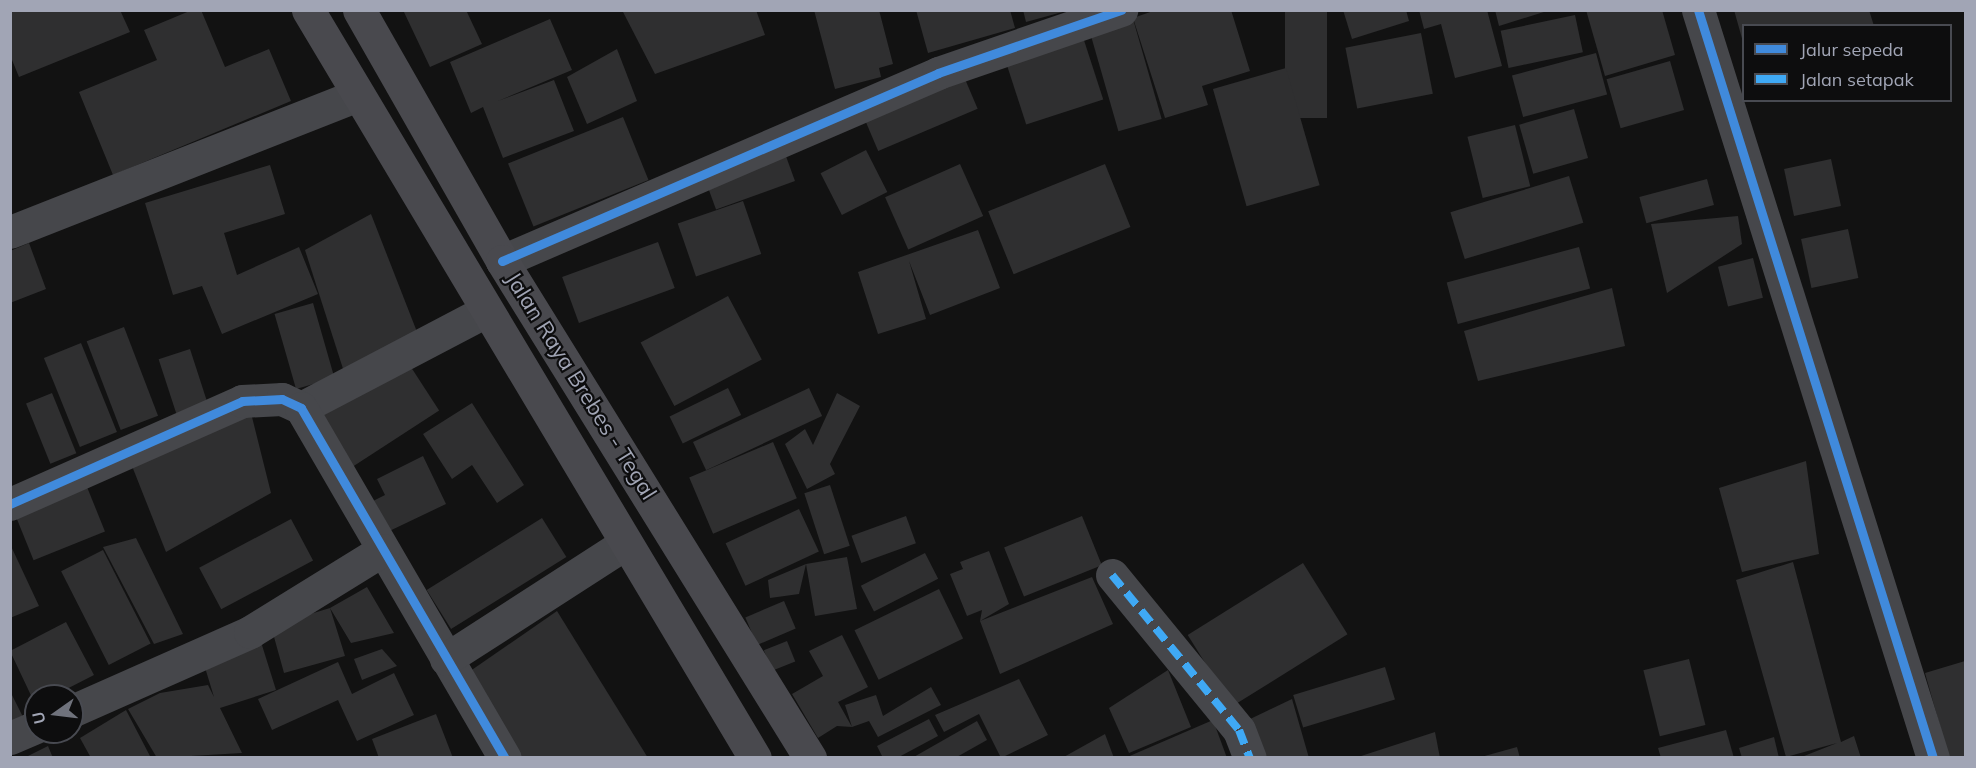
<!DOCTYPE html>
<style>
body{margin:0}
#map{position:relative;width:1976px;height:768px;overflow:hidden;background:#121212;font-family:Mulish,sans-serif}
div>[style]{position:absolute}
.building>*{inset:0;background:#2f2f30;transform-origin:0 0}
.street>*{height:33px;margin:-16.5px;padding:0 16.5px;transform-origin:16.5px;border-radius:16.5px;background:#46474b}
.highway>*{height:33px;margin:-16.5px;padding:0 16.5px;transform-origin:16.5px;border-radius:16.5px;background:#49494e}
.quiet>*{height:8px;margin-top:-4px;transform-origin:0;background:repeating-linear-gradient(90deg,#3fa9f5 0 15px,transparent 0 23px)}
.cycleway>*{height:9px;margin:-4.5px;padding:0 4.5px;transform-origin:4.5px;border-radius:4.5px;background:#408adc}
span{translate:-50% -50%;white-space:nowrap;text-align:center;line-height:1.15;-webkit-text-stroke:4.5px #0d0d0e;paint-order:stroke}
.street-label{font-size:22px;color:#a1a5b5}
.frame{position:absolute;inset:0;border:12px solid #a1a5b5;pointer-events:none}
.legend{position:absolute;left:1742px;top:24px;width:210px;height:78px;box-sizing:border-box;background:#0d0d0e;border:2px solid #484a51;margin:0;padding:8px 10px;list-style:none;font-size:18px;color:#a1a5b5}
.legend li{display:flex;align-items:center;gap:12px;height:30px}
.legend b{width:30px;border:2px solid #484a51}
.north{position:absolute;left:24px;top:684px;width:60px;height:60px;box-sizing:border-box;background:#0d0d0e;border:2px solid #484a51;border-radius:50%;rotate:256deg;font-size:16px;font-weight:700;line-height:24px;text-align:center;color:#a1a5b5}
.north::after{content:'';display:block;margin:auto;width:21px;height:27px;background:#6f727c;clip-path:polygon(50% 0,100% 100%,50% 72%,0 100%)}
</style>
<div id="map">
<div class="building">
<i style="clip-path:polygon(10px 10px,120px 10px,130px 32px,19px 77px,10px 55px)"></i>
<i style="clip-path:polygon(192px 10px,201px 10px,225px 67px,269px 49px,291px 101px,113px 175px,79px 92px,157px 60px,144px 30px)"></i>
<i style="clip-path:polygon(403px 10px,466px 10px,482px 44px,430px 67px)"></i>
<i style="clip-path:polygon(622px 10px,756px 10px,765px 35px,655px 74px)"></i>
<i style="clip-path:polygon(814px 10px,879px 10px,893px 64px,879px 68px,881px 77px,835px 89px)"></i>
<i style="clip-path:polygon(916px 10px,1010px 10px,1015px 28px,928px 53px)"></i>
<i style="clip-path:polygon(1023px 10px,1066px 10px,1066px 11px,1026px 22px)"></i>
<i style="clip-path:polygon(1156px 10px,1231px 10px,1250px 71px,1202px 86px,1208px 105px,1165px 118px,1133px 18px)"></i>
<i style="left:1285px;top:10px;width:42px;height:108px"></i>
<i style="clip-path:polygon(1343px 10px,1406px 10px,1409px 21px,1352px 39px)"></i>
<i style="clip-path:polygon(1419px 10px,1487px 10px,1502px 66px,1455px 78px,1441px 24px,1424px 29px)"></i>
<i style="clip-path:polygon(1495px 10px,1547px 10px,1547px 11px,1499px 26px)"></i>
<i style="clip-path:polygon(1586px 10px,1662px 10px,1675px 55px,1605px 76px)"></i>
<i style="clip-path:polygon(1734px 10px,1869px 10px,1874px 26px,1743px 26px,1743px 42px)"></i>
<i style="left:1575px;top:15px;width:38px;height:76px;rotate:78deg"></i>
<i style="clip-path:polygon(550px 19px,572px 70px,498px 101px,554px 80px,574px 131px,503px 158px,483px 107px,471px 113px,450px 62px)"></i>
<i style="left:1133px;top:19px;width:104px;height:45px;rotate:74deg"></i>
<i style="left:1081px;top:31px;width:72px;height:81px;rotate:72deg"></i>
<i style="left:1421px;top:33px;width:62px;height:77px;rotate:79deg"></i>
<i style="clip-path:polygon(617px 49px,637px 101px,587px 124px,567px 77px)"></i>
<i style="left:1596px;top:53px;width:43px;height:87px;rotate:75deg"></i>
<i style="left:1670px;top:61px;width:51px;height:66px;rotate:74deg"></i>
<i style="left:1286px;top:68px;width:122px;height:76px;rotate:74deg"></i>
<i style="left:962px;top:72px;width:40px;height:108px;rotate:67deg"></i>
<i style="left:1574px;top:109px;width:51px;height:57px;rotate:74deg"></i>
<i style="left:623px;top:117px;width:68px;height:124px;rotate:68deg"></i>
<i style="left:1515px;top:125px;width:63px;height:49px;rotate:76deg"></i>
<i style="left:783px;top:148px;width:35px;height:84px;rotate:70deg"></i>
<i style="left:866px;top:150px;width:47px;height:51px;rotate:63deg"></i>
<i style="left:1831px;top:159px;width:48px;height:48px;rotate:78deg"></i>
<i style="left:960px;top:164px;width:57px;height:82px;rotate:66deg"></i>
<i style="left:1105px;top:164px;width:68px;height:126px;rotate:68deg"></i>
<i style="clip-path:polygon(270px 165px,285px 214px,224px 233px,237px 275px,299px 247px,318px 294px,222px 334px,202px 286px,173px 295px,145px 203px)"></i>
<i style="left:1569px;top:176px;width:49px;height:124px;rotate:73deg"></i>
<i style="left:1707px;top:179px;width:27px;height:70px;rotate:75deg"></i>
<i style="left:743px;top:201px;width:56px;height:69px;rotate:71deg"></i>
<i style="clip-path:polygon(371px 214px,419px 337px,345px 375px,305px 250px)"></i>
<i style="clip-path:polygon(1738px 216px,1742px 244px,1667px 293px,1651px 224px)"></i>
<i style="left:1848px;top:229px;width:50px;height:48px;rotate:78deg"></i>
<i style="clip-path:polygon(978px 230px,1000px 288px,930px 315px,909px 261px,926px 319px,878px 334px,858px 272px)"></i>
<i style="left:658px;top:242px;width:49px;height:102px;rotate:70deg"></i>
<i style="clip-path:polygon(29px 243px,46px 289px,10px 303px,10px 251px)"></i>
<i style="left:1579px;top:247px;width:43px;height:137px;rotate:75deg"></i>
<i style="left:1753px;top:258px;width:41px;height:36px;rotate:76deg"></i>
<i style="clip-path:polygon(1612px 288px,1625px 346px,1478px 381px,1464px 331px)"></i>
<i style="left:728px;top:296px;width:72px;height:99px;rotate:62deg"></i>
<i style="left:313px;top:303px;width:78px;height:40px;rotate:74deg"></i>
<i style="left:124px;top:327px;width:95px;height:40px;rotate:69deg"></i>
<i style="left:81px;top:343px;width:96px;height:40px;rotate:68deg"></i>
<i style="left:190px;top:349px;width:63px;height:33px;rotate:72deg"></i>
<i style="left:407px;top:361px;width:59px;height:111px;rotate:57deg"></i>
<i style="left:728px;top:388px;width:30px;height:65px;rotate:64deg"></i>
<i style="left:809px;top:388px;width:31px;height:128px;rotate:65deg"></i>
<i style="left:52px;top:393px;width:65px;height:28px;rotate:68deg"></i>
<i style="clip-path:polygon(837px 393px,860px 406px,830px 464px,835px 474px,807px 489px,785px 444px,805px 429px,813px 445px)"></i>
<i style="clip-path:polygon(472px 403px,524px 485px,497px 503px,472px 465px,452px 479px,423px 434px)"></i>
<i style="clip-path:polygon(250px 409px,271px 493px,166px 552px,132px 466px)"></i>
<i style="left:773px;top:442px;width:61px;height:91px;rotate:67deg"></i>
<i style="clip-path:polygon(423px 456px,446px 504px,381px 535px,367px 504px,385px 495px,377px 479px)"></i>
<i style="clip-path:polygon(1806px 461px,1819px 554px,1742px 572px,1719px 488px)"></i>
<i style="left:830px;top:485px;width:64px;height:27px;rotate:72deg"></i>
<i style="left:87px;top:487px;width:48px;height:77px;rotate:68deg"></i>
<i style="left:799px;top:509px;width:47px;height:81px;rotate:65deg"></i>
<i style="left:906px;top:516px;width:29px;height:58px;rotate:70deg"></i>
<i style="left:1082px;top:516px;width:53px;height:84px;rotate:68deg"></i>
<i style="left:542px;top:518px;width:46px;height:136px;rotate:58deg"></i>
<i style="left:291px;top:519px;width:47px;height:104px;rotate:62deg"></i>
<i style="clip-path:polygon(136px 538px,183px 634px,154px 644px,103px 547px)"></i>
<i style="clip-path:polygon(10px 544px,39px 606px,10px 618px)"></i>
<i style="left:103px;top:550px;width:105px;height:47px;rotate:63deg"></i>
<i style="clip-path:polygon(989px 551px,1009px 604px,980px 621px,1092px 577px,1113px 624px,1000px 674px,980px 621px,982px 610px,967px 616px,950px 574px,963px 569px,960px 562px)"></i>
<i style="left:925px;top:553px;width:29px;height:72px;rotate:63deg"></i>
<i style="clip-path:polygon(847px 557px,857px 609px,815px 616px,806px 564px,799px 594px,770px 598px,768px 580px,806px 564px)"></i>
<i style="clip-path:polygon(1793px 562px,1841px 742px,1854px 736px,1861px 758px,1799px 758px,1837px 743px,1786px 757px,1736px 580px)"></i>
<i style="left:1303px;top:563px;width:84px;height:136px;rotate:58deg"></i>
<i style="clip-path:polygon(367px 587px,394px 633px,351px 643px,330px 608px,345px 656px,284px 673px,271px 626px,330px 608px)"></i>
<i style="left:939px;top:589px;width:55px;height:94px;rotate:64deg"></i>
<i style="left:784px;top:601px;width:30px;height:42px;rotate:67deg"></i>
<i style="clip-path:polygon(557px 611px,648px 758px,510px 758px,463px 676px)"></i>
<i style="clip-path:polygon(66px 622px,94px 675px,53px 696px,36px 696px,36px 706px,10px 651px)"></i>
<i style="clip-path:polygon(842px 635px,868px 687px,838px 702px,852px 727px,845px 705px,876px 695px,883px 716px,931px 687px,941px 705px,878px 737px,869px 721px,852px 727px,837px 726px,818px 738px,792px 694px,823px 676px,809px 651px)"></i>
<i style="left:787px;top:641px;width:22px;height:25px;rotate:68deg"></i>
<i style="clip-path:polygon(261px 642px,276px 690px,220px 708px,242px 753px,157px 758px,128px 709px,160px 693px,208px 685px,214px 697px,203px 661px)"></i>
<i style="clip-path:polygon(382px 649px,397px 666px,362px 680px,354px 659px)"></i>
<i style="left:1689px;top:659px;width:68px;height:47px;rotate:76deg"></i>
<i style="clip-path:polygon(1965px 661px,1965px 758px,1949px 758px,1925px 673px)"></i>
<i style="clip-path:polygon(338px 662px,352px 694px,394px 673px,414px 715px,357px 741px,338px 700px,272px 730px,258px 699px)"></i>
<i style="left:1385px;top:667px;width:34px;height:96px;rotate:73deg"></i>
<i style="clip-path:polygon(1168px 670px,1191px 727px,1129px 753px,1109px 708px)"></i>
<i style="clip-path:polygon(1019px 679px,1048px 735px,1001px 758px,979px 714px,944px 732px,935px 715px)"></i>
<i style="clip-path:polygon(10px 691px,24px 719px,10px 725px)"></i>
<i style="clip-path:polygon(1292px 699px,1309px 758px,1256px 758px,1246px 721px)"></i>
<i style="clip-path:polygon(126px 710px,151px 758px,91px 758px,80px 738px)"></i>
<i style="clip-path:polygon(436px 714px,453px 758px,379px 758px,372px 739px)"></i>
<i style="clip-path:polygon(929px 719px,938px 736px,897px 758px,883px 758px,877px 746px)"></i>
<i style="clip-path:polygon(1213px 720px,1227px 758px,1125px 758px)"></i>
<i style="clip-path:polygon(977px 721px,987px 740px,955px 758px,912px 758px)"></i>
<i style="clip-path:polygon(1726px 730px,1734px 758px,1661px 758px,1658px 748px)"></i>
<i style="clip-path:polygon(1435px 732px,1440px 758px,1358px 758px,1358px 757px)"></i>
<i style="clip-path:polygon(1105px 734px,1114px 758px,1062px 758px)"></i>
<i style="clip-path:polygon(1774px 737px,1779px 758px,1742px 758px,1739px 748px)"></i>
<i style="clip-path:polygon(48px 746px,53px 758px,24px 758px)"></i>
<i style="clip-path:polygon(1517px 747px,1520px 758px,1481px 758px,1481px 757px)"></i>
</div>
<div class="street">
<i style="left:1698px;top:10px;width:784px;rotate:72.56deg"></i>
<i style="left:10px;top:232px;width:374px;rotate:-21.5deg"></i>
<i style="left:502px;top:261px;width:475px;rotate:-23.3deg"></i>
<i style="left:938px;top:73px;width:194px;rotate:-19deg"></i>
<i style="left:301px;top:408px;width:209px;rotate:-27.7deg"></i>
<i style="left:10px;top:504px;width:254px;rotate:-23.9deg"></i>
<i style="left:242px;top:401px;width:40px;rotate:-2.9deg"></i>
<i style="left:282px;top:399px;width:21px;rotate:25deg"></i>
<i style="left:301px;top:408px;width:405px;rotate:59.8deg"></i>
<i style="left:1112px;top:575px;width:200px;rotate:50.7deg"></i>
<i style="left:1239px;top:730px;width:30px;rotate:69deg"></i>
<i style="left:446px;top:659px;width:211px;rotate:-32.8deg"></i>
<i style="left:72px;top:711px;width:195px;rotate:-23.9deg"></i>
<i style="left:250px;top:632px;width:156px;rotate:-31.7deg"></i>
<i style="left:10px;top:738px;width:28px;rotate:-23deg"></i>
</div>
<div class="highway">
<i style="left:308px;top:10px;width:871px;rotate:59.14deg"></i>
<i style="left:359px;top:10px;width:289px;rotate:60.3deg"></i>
<i style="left:502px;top:261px;width:585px;rotate:58.21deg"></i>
</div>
<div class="quiet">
<i style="left:1112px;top:575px;width:200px;rotate:50.7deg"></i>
<i style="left:1239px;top:730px;width:30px;rotate:69deg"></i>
</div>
<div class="cycleway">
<i style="left:1698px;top:10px;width:784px;rotate:72.56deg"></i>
<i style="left:502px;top:261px;width:475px;rotate:-23.3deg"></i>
<i style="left:938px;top:73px;width:194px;rotate:-19deg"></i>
<i style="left:10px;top:504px;width:254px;rotate:-23.9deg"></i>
<i style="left:242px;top:401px;width:40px;rotate:-2.9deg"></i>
<i style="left:282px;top:399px;width:21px;rotate:25deg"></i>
<i style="left:301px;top:408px;width:405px;rotate:59.8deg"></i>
</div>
<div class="street-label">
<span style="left:581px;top:386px;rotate:58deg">Jalan Raya Brebes - Tegal</span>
</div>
<div class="frame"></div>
<ul class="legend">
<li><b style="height:8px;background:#408adc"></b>Jalur sepeda</li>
<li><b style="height:8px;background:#3fa9f5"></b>Jalan setapak</li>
</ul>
<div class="north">U</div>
</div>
